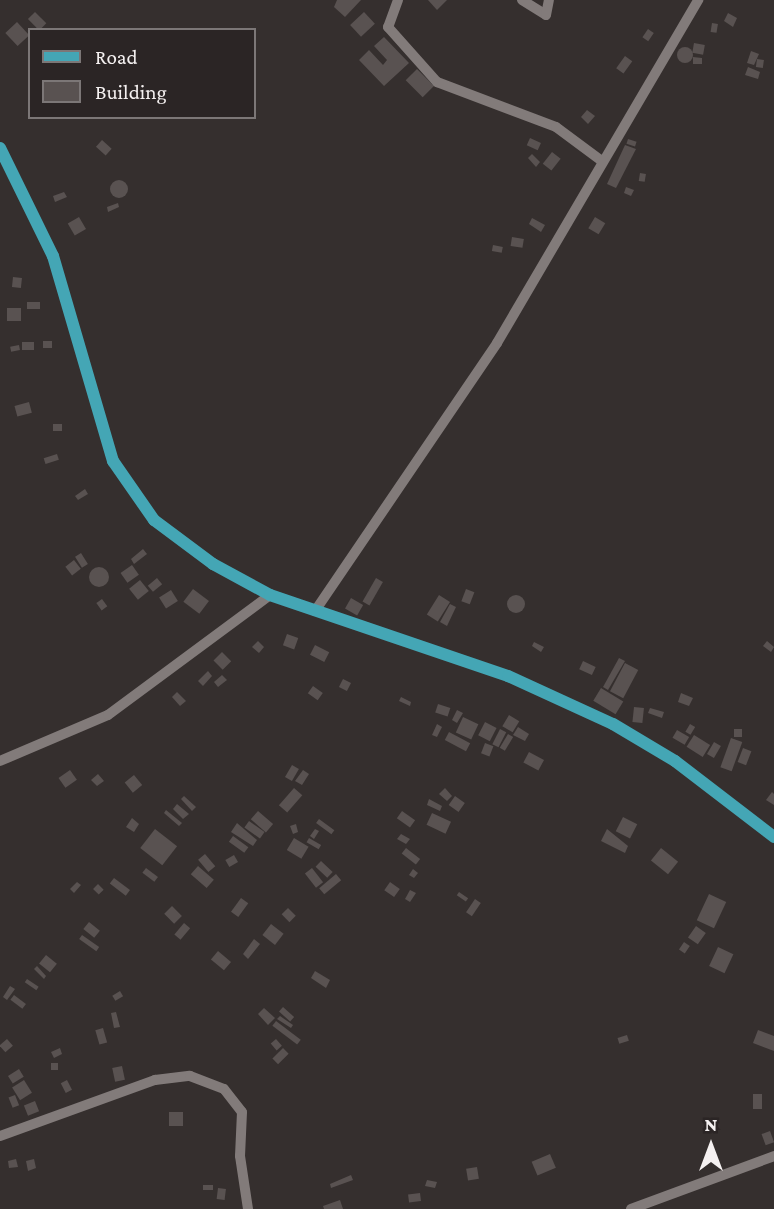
<!DOCTYPE html>
<style>
body{margin:0}
#map{position:relative;width:774px;height:1209px;overflow:hidden;background:#352f2e;font-family:"Crimson Pro",serif}
div>[style]{position:absolute}
.building>*{inset:0;background:#595251;transform-origin:0 0}
.round{border-radius:50%}
.minor>*{height:10px;margin:-5px;padding:0 5px;transform-origin:5px;border-radius:5px;background:#827b7a}
.major>*{height:12px;margin:-6px;padding:0 6px;transform-origin:6px;border-radius:6px;background:#44a6b5}
span{translate:-50% -50%;white-space:nowrap;text-align:center;line-height:1.15;-webkit-text-stroke:6px #2b2525;paint-order:stroke}
.legend{position:absolute;left:28px;top:28px;width:228px;height:91px;box-sizing:border-box;background:#2b2525;border:2px solid #7c7777;margin:0;padding:9px 12px;list-style:none;font-size:21px;color:#f5f1f1}
.legend li{display:flex;align-items:center;gap:14px;height:35px}
.legend b{width:35px;border:2px solid #7c7777}
.north{position:absolute;left:676px;top:1111px;width:70px;height:70px;-webkit-text-stroke:5px #2b2525;paint-order:stroke;rotate:0deg;font-size:19px;font-weight:700;line-height:28px;text-align:center;color:#f5f1f1}
.north::after{content:'';display:block;margin:auto;width:24px;height:32px;background:#f5f1f1;clip-path:polygon(50% 0,100% 100%,50% 72%,0 100%)}
</style>
<div id="map">
<div class="building">
<i style="clip-path:polygon(337px 0,361px 0,345px 17px,334px 7px)"></i>
<i style="clip-path:polygon(428px 0,447px 0,437px 10px)"></i>
<i style="left:35px;top:12px;width:16px;height:10px;rotate:45deg"></i>
<i style="left:364px;top:12px;width:16px;height:19px;rotate:47deg"></i>
<i style="clip-path:polygon(728px 13px,737px 18px,733px 27px,724px 21px)"></i>
<i style="left:17px;top:22px;width:18px;height:16px;rotate:47deg"></i>
<i style="left:712px;top:23px;width:6px;height:9px;rotate:9deg"></i>
<i style="left:648px;top:29px;width:7px;height:10px;rotate:34deg"></i>
<i style="clip-path:polygon(384px 37px,409px 63px,384px 86px,359px 60px,369px 50px,383px 65px,387px 60px,374px 46px)"></i>
<i style="left:694px;top:43px;width:11px;height:10px;rotate:10deg"></i>
<i class="round" style="left:677px;top:47px;width:16px;height:16px"></i>
<i style="clip-path:polygon(751px 51px,759px 54px,754px 65px,747px 63px)"></i>
<i style="left:625px;top:56px;width:9px;height:15px;rotate:36deg"></i>
<i style="clip-path:polygon(693px 57px,702px 58px,702px 64px,693px 64px)"></i>
<i style="left:757px;top:59px;width:7px;height:8px;rotate:8deg"></i>
<i style="clip-path:polygon(748px 67px,760px 72px,758px 79px,745px 75px)"></i>
<i style="left:417px;top:69px;width:24px;height:16px;rotate:45deg"></i>
<i style="clip-path:polygon(587px 110px,595px 116px,588px 124px,581px 117px)"></i>
<i style="left:530px;top:138px;width:12px;height:8px;rotate:24deg"></i>
<i style="left:628px;top:139px;width:9px;height:5px;rotate:18deg"></i>
<i style="left:102px;top:140px;width:13px;height:9px;rotate:42deg"></i>
<i style="clip-path:polygon(625px 145px,636px 149px,616px 188px,607px 184px)"></i>
<i style="left:552px;top:152px;width:11px;height:15px;rotate:38deg"></i>
<i style="clip-path:polygon(532px 154px,540px 162px,536px 167px,528px 158px)"></i>
<i style="left:640px;top:173px;width:6px;height:8px;rotate:9deg"></i>
<i class="round" style="left:110px;top:180px;width:18px;height:18px"></i>
<i style="clip-path:polygon(626px 187px,634px 190px,631px 196px,624px 193px)"></i>
<i style="clip-path:polygon(64px 192px,67px 197px,55px 202px,53px 196px)"></i>
<i style="clip-path:polygon(118px 203px,119px 207px,108px 212px,107px 207px)"></i>
<i style="left:79px;top:217px;width:14px;height:13px;rotate:60deg"></i>
<i style="left:595px;top:217px;width:12px;height:13px;rotate:31deg"></i>
<i style="clip-path:polygon(532px 218px,545px 225px,541px 232px,529px 224px)"></i>
<i style="left:512px;top:237px;width:12px;height:9px;rotate:9deg"></i>
<i style="left:493px;top:245px;width:10px;height:6px;rotate:11deg"></i>
<i style="left:13px;top:277px;width:9px;height:10px;rotate:6deg"></i>
<i style="left:27px;top:302px;width:13px;height:7px"></i>
<i style="left:7px;top:308px;width:14px;height:13px"></i>
<i style="left:43px;top:341px;width:9px;height:7px"></i>
<i style="left:34px;top:342px;width:8px;height:12px;rotate:90deg"></i>
<i style="left:19px;top:345px;width:5px;height:9px;rotate:79deg"></i>
<i style="left:29px;top:402px;width:11px;height:15px;rotate:75deg"></i>
<i style="left:53px;top:424px;width:9px;height:7px"></i>
<i style="left:57px;top:454px;width:6px;height:14px;rotate:72deg"></i>
<i style="clip-path:polygon(85px 489px,88px 494px,78px 500px,75px 496px)"></i>
<i style="clip-path:polygon(143px 549px,147px 554px,134px 564px,131px 559px)"></i>
<i style="left:81px;top:553px;width:13px;height:7px;rotate:58deg"></i>
<i style="left:74px;top:560px;width:11px;height:11px;rotate:52deg"></i>
<i style="left:132px;top:565px;width:12px;height:14px;rotate:55deg"></i>
<i class="round" style="left:89px;top:567px;width:20px;height:20px"></i>
<i style="left:157px;top:578px;width:8px;height:12px;rotate:50deg"></i>
<i style="left:376px;top:578px;width:8px;height:27px;rotate:30deg"></i>
<i style="left:140px;top:580px;width:14px;height:14px;rotate:51deg"></i>
<i style="left:193px;top:589px;width:20px;height:16px;rotate:37deg"></i>
<i style="left:466px;top:589px;width:9px;height:13px;rotate:21deg"></i>
<i style="left:171px;top:590px;width:13px;height:14px;rotate:58deg"></i>
<i style="left:439px;top:595px;width:13px;height:23px;rotate:32deg"></i>
<i class="round" style="left:507px;top:595px;width:18px;height:18px"></i>
<i style="left:351px;top:598px;width:14px;height:12px;rotate:30deg"></i>
<i style="left:102px;top:599px;width:9px;height:7px;rotate:54deg"></i>
<i style="clip-path:polygon(450px 604px,456px 607px,447px 626px,440px 622px)"></i>
<i style="left:287px;top:634px;width:12px;height:12px;rotate:20deg"></i>
<i style="clip-path:polygon(258px 641px,264px 647px,259px 653px,252px 647px)"></i>
<i style="clip-path:polygon(767px 641px,774px 647px,771px 652px,763px 646px)"></i>
<i style="clip-path:polygon(534px 642px,544px 647px,541px 652px,532px 646px)"></i>
<i style="left:315px;top:645px;width:16px;height:11px;rotate:27deg"></i>
<i style="left:222px;top:652px;width:13px;height:12px;rotate:45deg"></i>
<i style="clip-path:polygon(619px 658px,625px 661px,608px 690px,603px 687px)"></i>
<i style="left:583px;top:661px;width:14px;height:9px;rotate:25deg"></i>
<i style="left:625px;top:663px;width:15px;height:32px;rotate:28deg"></i>
<i style="clip-path:polygon(208px 671px,212px 676px,203px 686px,198px 681px)"></i>
<i style="clip-path:polygon(222px 675px,227px 680px,218px 687px,214px 682px)"></i>
<i style="left:343px;top:679px;width:9px;height:9px;rotate:27deg"></i>
<i style="left:313px;top:686px;width:12px;height:9px;rotate:35deg"></i>
<i style="left:601px;top:688px;width:26px;height:15px;rotate:31deg"></i>
<i style="clip-path:polygon(177px 692px,186px 701px,180px 706px,172px 697px)"></i>
<i style="clip-path:polygon(681px 693px,693px 698px,689px 706px,678px 702px)"></i>
<i style="clip-path:polygon(401px 697px,411px 702px,410px 706px,399px 701px)"></i>
<i style="left:438px;top:704px;width:13px;height:9px;rotate:18deg"></i>
<i style="left:634px;top:707px;width:10px;height:15px;rotate:6deg"></i>
<i style="clip-path:polygon(650px 708px,664px 712px,662px 718px,648px 713px)"></i>
<i style="clip-path:polygon(457px 710px,463px 713px,457px 723px,452px 720px)"></i>
<i style="left:509px;top:715px;width:12px;height:13px;rotate:31deg"></i>
<i style="left:463px;top:717px;width:17px;height:17px;rotate:25deg"></i>
<i style="left:485px;top:722px;width:13px;height:15px;rotate:27deg"></i>
<i style="clip-path:polygon(437px 724px,442px 727px,437px 737px,432px 735px)"></i>
<i style="left:690px;top:724px;width:6px;height:9px;rotate:31deg"></i>
<i style="clip-path:polygon(518px 727px,529px 734px,525px 741px,513px 735px)"></i>
<i style="left:500px;top:729px;width:7px;height:17px;rotate:27deg"></i>
<i style="left:734px;top:729px;width:8px;height:8px"></i>
<i style="left:677px;top:730px;width:14px;height:9px;rotate:30deg"></i>
<i style="left:449px;top:732px;width:24px;height:9px;rotate:28deg"></i>
<i style="left:508px;top:734px;width:6px;height:16px;rotate:31deg"></i>
<i style="left:694px;top:735px;width:19px;height:14px;rotate:32deg"></i>
<i style="left:731px;top:738px;width:12px;height:31px;rotate:20deg"></i>
<i style="left:714px;top:742px;width:8px;height:14px;rotate:30deg"></i>
<i style="left:485px;top:743px;width:9px;height:11px;rotate:21deg"></i>
<i style="left:743px;top:748px;width:9px;height:15px;rotate:21deg"></i>
<i style="left:529px;top:752px;width:17px;height:12px;rotate:28deg"></i>
<i style="left:292px;top:765px;width:8px;height:14px;rotate:30deg"></i>
<i style="left:70px;top:770px;width:12px;height:14px;rotate:55deg"></i>
<i style="clip-path:polygon(303px 770px,309px 774px,302px 785px,295px 781px)"></i>
<i style="clip-path:polygon(98px 774px,104px 781px,97px 786px,91px 780px)"></i>
<i style="left:134px;top:775px;width:13px;height:12px;rotate:51deg"></i>
<i style="left:294px;top:788px;width:11px;height:23px;rotate:41deg"></i>
<i style="clip-path:polygon(445px 788px,452px 796px,447px 801px,439px 794px)"></i>
<i style="clip-path:polygon(772px 792px,774px 794px,774px 805px,766px 800px)"></i>
<i style="clip-path:polygon(184px 796px,196px 807px,192px 811px,181px 799px)"></i>
<i style="left:455px;top:796px;width:12px;height:11px;rotate:35deg"></i>
<i style="clip-path:polygon(429px 799px,442px 806px,440px 811px,427px 805px)"></i>
<i style="clip-path:polygon(177px 804px,189px 814px,183px 819px,173px 809px)"></i>
<i style="clip-path:polygon(166px 810px,182px 823px,179px 826px,164px 813px)"></i>
<i style="left:258px;top:811px;width:20px;height:11px;rotate:41deg"></i>
<i style="left:402px;top:811px;width:16px;height:9px;rotate:35deg"></i>
<i style="left:432px;top:813px;width:21px;height:13px;rotate:25deg"></i>
<i style="left:623px;top:817px;width:16px;height:16px;rotate:27deg"></i>
<i style="clip-path:polygon(132px 818px,139px 824px,134px 832px,126px 827px)"></i>
<i style="left:319px;top:819px;width:19px;height:5px;rotate:36deg"></i>
<i style="left:249px;top:821px;width:19px;height:8px;rotate:35deg"></i>
<i style="clip-path:polygon(237px 823px,257px 840px,253px 846px,231px 832px)"></i>
<i style="clip-path:polygon(296px 824px,298px 832px,293px 834px,290px 826px)"></i>
<i style="left:155px;top:829px;width:28px;height:24px;rotate:38deg"></i>
<i style="clip-path:polygon(315px 829px,319px 831px,314px 839px,310px 836px)"></i>
<i style="clip-path:polygon(607px 829px,628px 846px,625px 853px,601px 841px)"></i>
<i style="clip-path:polygon(401px 834px,410px 839px,406px 844px,397px 839px)"></i>
<i style="left:233px;top:836px;width:19px;height:7px;rotate:36deg"></i>
<i style="left:294px;top:838px;width:17px;height:14px;rotate:31deg"></i>
<i style="left:309px;top:838px;width:14px;height:5px;rotate:30deg"></i>
<i style="left:406px;top:848px;width:18px;height:7px;rotate:38deg"></i>
<i style="left:661px;top:848px;width:22px;height:16px;rotate:39deg"></i>
<i style="left:205px;top:854px;width:16px;height:9px;rotate:50deg"></i>
<i style="left:234px;top:855px;width:8px;height:10px;rotate:60deg"></i>
<i style="left:321px;top:861px;width:16px;height:8px;rotate:43deg"></i>
<i style="left:198px;top:866px;width:21px;height:11px;rotate:41deg"></i>
<i style="left:146px;top:868px;width:15px;height:6px;rotate:37deg"></i>
<i style="left:312px;top:868px;width:18px;height:9px;rotate:52deg"></i>
<i style="clip-path:polygon(413px 869px,418px 873px,414px 878px,409px 875px)"></i>
<i style="left:336px;top:874px;width:8px;height:22px;rotate:50deg"></i>
<i style="left:114px;top:878px;width:20px;height:7px;rotate:37deg"></i>
<i style="clip-path:polygon(77px 882px,81px 885px,74px 893px,70px 889px)"></i>
<i style="left:390px;top:882px;width:12px;height:10px;rotate:35deg"></i>
<i style="left:98px;top:884px;width:8px;height:7px;rotate:45deg"></i>
<i style="clip-path:polygon(410px 890px,416px 893px,410px 902px,405px 899px)"></i>
<i style="left:459px;top:892px;width:11px;height:4px;rotate:34deg"></i>
<i style="left:709px;top:894px;width:19px;height:29px;rotate:25deg"></i>
<i style="left:241px;top:898px;width:9px;height:17px;rotate:36deg"></i>
<i style="left:475px;top:899px;width:7px;height:16px;rotate:34deg"></i>
<i style="left:172px;top:906px;width:14px;height:11px;rotate:45deg"></i>
<i style="left:288px;top:908px;width:11px;height:9px;rotate:45deg"></i>
<i style="left:89px;top:922px;width:14px;height:9px;rotate:39deg"></i>
<i style="left:184px;top:923px;width:8px;height:15px;rotate:40deg"></i>
<i style="left:271px;top:924px;width:16px;height:14px;rotate:38deg"></i>
<i style="left:696px;top:926px;width:12px;height:14px;rotate:35deg"></i>
<i style="left:82px;top:935px;width:21px;height:5px;rotate:35deg"></i>
<i style="clip-path:polygon(254px 939px,260px 944px,248px 959px,243px 954px)"></i>
<i style="left:684px;top:942px;width:7px;height:9px;rotate:34deg"></i>
<i style="left:718px;top:947px;width:17px;height:21px;rotate:25deg"></i>
<i style="left:218px;top:951px;width:17px;height:11px;rotate:40deg"></i>
<i style="left:46px;top:955px;width:14px;height:11px;rotate:39deg"></i>
<i style="clip-path:polygon(37px 966px,46px 976px,44px 979px,34px 969px)"></i>
<i style="clip-path:polygon(315px 971px,330px 980px,326px 988px,311px 978px)"></i>
<i style="left:27px;top:979px;width:14px;height:4px;rotate:34deg"></i>
<i style="clip-path:polygon(10px 986px,15px 989px,7px 1000px,3px 997px)"></i>
<i style="left:120px;top:991px;width:6px;height:9px;rotate:59deg"></i>
<i style="left:14px;top:995px;width:15px;height:6px;rotate:37deg"></i>
<i style="left:283px;top:1007px;width:15px;height:6px;rotate:42deg"></i>
<i style="clip-path:polygon(264px 1008px,275px 1018px,268px 1025px,258px 1014px)"></i>
<i style="clip-path:polygon(116px 1012px,120px 1027px,114px 1028px,111px 1013px)"></i>
<i style="clip-path:polygon(280px 1016px,293px 1025px,291px 1028px,277px 1019px)"></i>
<i style="left:276px;top:1021px;width:31px;height:6px;rotate:37deg"></i>
<i style="left:103px;top:1028px;width:15px;height:8px;rotate:74deg"></i>
<i style="clip-path:polygon(758px 1030px,774px 1036px,774px 1051px,753px 1043px)"></i>
<i style="left:627px;top:1035px;width:6px;height:10px;rotate:72deg"></i>
<i style="left:7px;top:1039px;width:9px;height:10px;rotate:49deg"></i>
<i style="left:276px;top:1039px;width:9px;height:7px;rotate:49deg"></i>
<i style="clip-path:polygon(60px 1048px,62px 1054px,54px 1058px,51px 1052px)"></i>
<i style="left:283px;top:1048px;width:8px;height:15px;rotate:45deg"></i>
<i style="left:51px;top:1063px;width:7px;height:7px"></i>
<i style="left:122px;top:1066px;width:14px;height:10px;rotate:78deg"></i>
<i style="left:19px;top:1069px;width:9px;height:13px;rotate:58deg"></i>
<i style="left:24px;top:1080px;width:15px;height:14px;rotate:58deg"></i>
<i style="left:67px;top:1080px;width:11px;height:7px;rotate:63deg"></i>
<i style="left:753px;top:1094px;width:9px;height:15px"></i>
<i style="left:15px;top:1095px;width:11px;height:7px;rotate:68deg"></i>
<i style="left:35px;top:1101px;width:11px;height:12px;rotate:68deg"></i>
<i style="left:183px;top:1112px;width:14px;height:14px;rotate:90deg"></i>
<i style="left:770px;top:1131px;width:12px;height:9px;rotate:70deg"></i>
<i style="left:550px;top:1154px;width:15px;height:20px;rotate:67deg"></i>
<i style="clip-path:polygon(16px 1159px,18px 1167px,9px 1168px,8px 1161px)"></i>
<i style="clip-path:polygon(34px 1159px,36px 1168px,28px 1171px,26px 1161px)"></i>
<i style="left:477px;top:1167px;width:12px;height:11px;rotate:81deg"></i>
<i style="clip-path:polygon(351px 1175px,353px 1180px,331px 1188px,330px 1184px)"></i>
<i style="clip-path:polygon(427px 1180px,437px 1182px,435px 1188px,425px 1186px)"></i>
<i style="left:203px;top:1185px;width:10px;height:5px"></i>
<i style="left:218px;top:1188px;width:8px;height:11px;rotate:7deg"></i>
<i style="left:420px;top:1193px;width:8px;height:12px;rotate:83deg"></i>
<i style="clip-path:polygon(340px 1200px,343px 1209px,324px 1209px,323px 1206px)"></i>
</div>
<div class="minor">
<i style="left:398px;top:0;width:29px;rotate:110deg"></i>
<i style="left:388px;top:27px;width:74px;rotate:48.3deg"></i>
<i style="left:437px;top:82px;width:127px;rotate:20.7deg"></i>
<i style="left:556px;top:127px;width:57px;rotate:36.5deg"></i>
<i style="left:522px;top:0;width:28px;rotate:32deg"></i>
<i style="left:546px;top:15px;width:15px;rotate:-79deg"></i>
<i style="left:315px;top:611px;width:324px;rotate:-55.8deg"></i>
<i style="left:497px;top:343px;width:398px;rotate:-59.6deg"></i>
<i style="left:0;top:761px;width:117px;rotate:-23.1deg"></i>
<i style="left:108px;top:715px;width:202px;rotate:-36.5deg"></i>
<i style="left:0;top:1136px;width:165px;rotate:-19.9deg"></i>
<i style="left:155px;top:1080px;width:35px;rotate:-7deg"></i>
<i style="left:190px;top:1076px;width:36px;rotate:21deg"></i>
<i style="left:224px;top:1089px;width:29px;rotate:52deg"></i>
<i style="left:242px;top:1112px;width:44px;rotate:92.6deg"></i>
<i style="left:240px;top:1156px;width:54px;rotate:81.4deg"></i>
<i style="left:631px;top:1209px;width:153px;rotate:-20.3deg"></i>
</div>
<div class="major">
<i style="left:0;top:148px;width:120px;rotate:63.9deg"></i>
<i style="left:53px;top:256px;width:214px;rotate:73.7deg"></i>
<i style="left:113px;top:461px;width:72px;rotate:55.2deg"></i>
<i style="left:154px;top:520px;width:74px;rotate:36.7deg"></i>
<i style="left:213px;top:564px;width:65px;rotate:28.5deg"></i>
<i style="left:270px;top:595px;width:251px;rotate:18.8deg"></i>
<i style="left:508px;top:676px;width:115px;rotate:24.6deg"></i>
<i style="left:613px;top:724px;width:72px;rotate:30.8deg"></i>
<i style="left:675px;top:761px;width:125px;rotate:37.5deg"></i>
</div>
<ul class="legend">
<li><b style="height:9px;background:#44a6b5"></b>Road</li>
<li><b style="height:19px;background:#595251"></b>Building</li>
</ul>
<div class="north">N</div>
</div>
